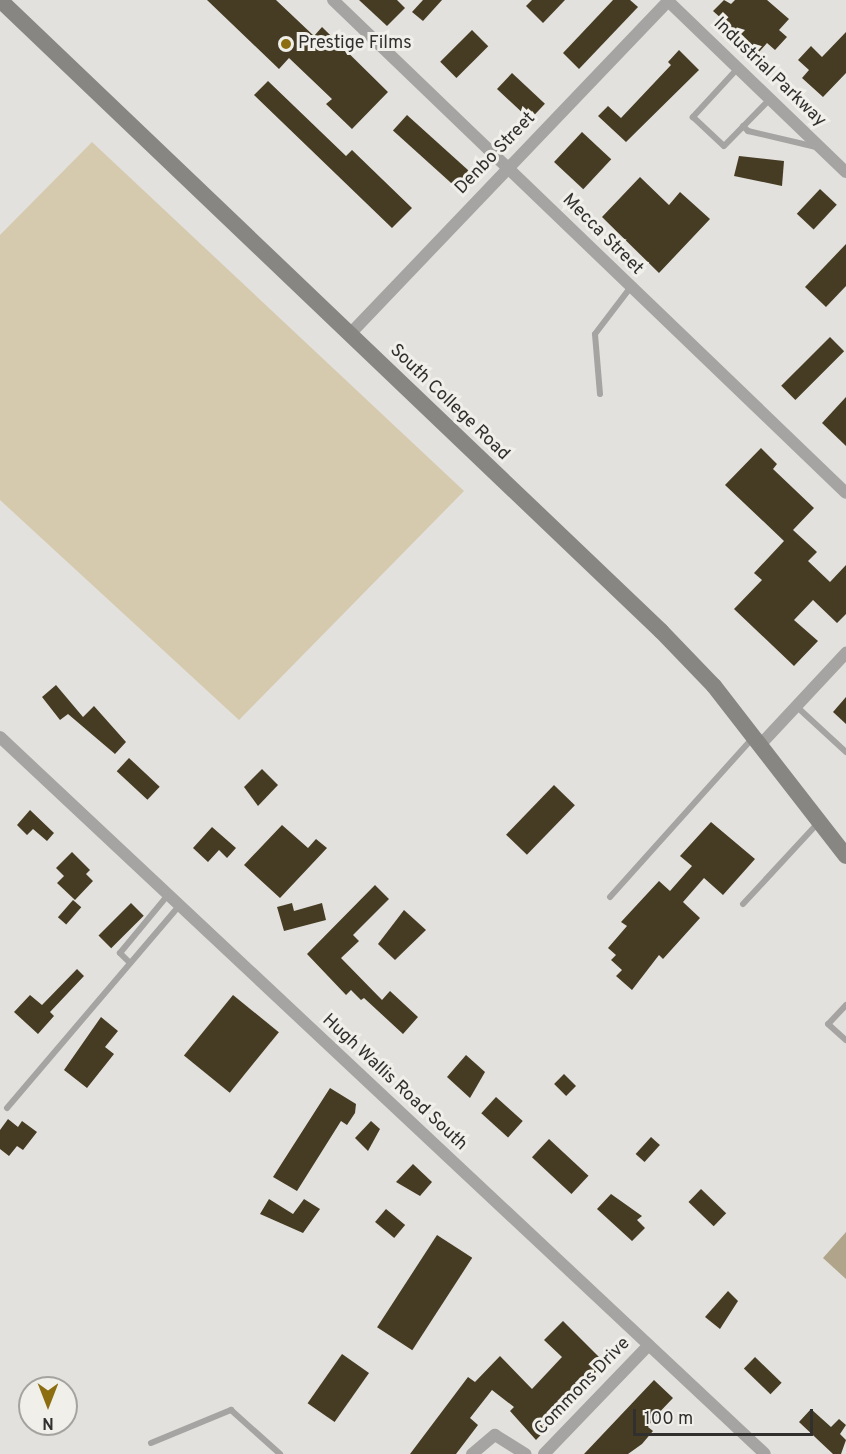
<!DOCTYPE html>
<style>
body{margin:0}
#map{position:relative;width:846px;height:1454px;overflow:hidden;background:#e3e1dd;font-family:Overpass,sans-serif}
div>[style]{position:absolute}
.green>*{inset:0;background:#d5caae}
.forest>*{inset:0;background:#b0a58a}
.building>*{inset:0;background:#463c24;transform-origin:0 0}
.lane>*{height:6px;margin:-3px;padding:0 3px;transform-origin:3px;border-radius:3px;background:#a5a4a2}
.street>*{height:12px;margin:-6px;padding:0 6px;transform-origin:6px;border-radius:6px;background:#a5a4a2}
.secondary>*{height:16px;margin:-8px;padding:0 8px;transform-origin:8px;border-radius:8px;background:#878683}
.dots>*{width:16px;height:16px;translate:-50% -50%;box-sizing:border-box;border:3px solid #f0efea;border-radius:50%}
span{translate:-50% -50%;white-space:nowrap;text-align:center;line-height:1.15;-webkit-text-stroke:6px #f0efea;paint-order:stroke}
.poi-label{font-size:18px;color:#31302f}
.left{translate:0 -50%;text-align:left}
.street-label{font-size:18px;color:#31302f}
.north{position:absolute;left:18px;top:1376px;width:60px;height:60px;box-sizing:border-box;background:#f0efea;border:2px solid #a4a39f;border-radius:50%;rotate:180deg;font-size:16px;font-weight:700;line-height:24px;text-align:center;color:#31302f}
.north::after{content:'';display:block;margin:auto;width:21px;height:27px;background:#8c6e11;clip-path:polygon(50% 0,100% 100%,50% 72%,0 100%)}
.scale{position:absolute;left:633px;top:1409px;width:180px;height:27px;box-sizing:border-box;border:3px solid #31302f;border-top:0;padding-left:8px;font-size:18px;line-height:21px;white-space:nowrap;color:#31302f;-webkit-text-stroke:4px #f0efea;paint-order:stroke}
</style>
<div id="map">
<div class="green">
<i style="clip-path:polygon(92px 142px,464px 491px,239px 720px,0 500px,0 235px)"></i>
</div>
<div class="forest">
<i style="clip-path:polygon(846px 1232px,846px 1279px,823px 1258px)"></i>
</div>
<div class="building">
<i style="clip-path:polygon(207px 0,276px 0,314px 36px,322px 27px,388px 92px,352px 129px,326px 104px,332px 99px,289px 58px,279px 69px)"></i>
<i style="clip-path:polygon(359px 0,397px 0,405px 8px,387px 26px)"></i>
<i style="clip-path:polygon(423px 0,442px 0,423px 21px,412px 12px)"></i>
<i style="clip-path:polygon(532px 0,565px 0,543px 23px,526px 6px)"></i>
<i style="clip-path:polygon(613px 0,630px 0,638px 7px,579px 69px,563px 53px)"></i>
<i style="clip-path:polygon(724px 0,731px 4px,735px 0,767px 0,789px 19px,779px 30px,787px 37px,775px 50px,767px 43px,759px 52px,713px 11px)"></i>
<i style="left:472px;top:30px;width:23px;height:45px;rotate:45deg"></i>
<i style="clip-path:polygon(846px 32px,846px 73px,823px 97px,802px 78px,809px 70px,798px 60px,811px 46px,822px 57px)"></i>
<i style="clip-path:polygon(679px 50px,699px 70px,626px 142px,598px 116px,608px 106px,621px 118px,671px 65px,668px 62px)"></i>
<i style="left:512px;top:73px;width:45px;height:22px;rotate:43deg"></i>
<i style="clip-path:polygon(268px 81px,346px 156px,352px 150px,412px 208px,392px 228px,254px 95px)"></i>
<i style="left:407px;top:115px;width:88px;height:21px;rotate:42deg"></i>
<i style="left:582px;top:132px;width:40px;height:41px;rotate:43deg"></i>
<i style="clip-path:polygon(739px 156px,784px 161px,782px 186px,734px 176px)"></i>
<i style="clip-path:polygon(640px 177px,669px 205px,680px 192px,710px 219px,659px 273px,602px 217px)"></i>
<i style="left:820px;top:189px;width:23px;height:34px;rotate:43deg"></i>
<i style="clip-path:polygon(846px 244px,846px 286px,826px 307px,805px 287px)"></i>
<i style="left:830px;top:337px;width:20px;height:69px;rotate:45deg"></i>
<i style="clip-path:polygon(846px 397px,846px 446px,822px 423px)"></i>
<i style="clip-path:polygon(761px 448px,777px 464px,773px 469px,814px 508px,793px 530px,817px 552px,808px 561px,830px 582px,846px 565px,846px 614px,837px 623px,813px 600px,794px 620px,818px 641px,794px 666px,734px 609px,762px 580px,754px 573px,784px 541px,725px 485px)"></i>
<i style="clip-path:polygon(56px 685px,83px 717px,94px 706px,126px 742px,115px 754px,68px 714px,60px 720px,42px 697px)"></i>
<i style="clip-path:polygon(846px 697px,846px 724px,833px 712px)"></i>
<i style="left:129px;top:758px;width:42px;height:18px;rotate:43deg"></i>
<i style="clip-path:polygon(262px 769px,278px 785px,258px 806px,244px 787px)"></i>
<i style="left:554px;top:785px;width:29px;height:69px;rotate:44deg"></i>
<i style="clip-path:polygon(30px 810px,54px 833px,47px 841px,33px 829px,27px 835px,17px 825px)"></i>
<i style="clip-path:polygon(711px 822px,755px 859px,723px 895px,704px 878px,683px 902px,700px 918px,663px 959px,659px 955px,632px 990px,616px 976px,622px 970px,611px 960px,616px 955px,608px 948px,627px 926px,621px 922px,659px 881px,670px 891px,692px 866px,680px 856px)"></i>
<i style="clip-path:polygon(282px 825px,308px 848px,316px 839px,327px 848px,280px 898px,244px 865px)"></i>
<i style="clip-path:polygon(212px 827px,236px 848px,227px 858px,219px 850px,208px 862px,193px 848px)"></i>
<i style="clip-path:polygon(72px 852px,90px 870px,86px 874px,93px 881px,75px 900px,57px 883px,64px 876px,56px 868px)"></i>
<i style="clip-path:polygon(375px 885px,389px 899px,353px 935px,359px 941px,341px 958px,382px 1000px,390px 991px,418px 1017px,403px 1034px,364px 998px,361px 1000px,351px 990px,346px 995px,307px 954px)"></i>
<i style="left:73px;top:900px;width:11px;height:23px;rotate:41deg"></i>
<i style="left:131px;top:903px;width:18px;height:46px;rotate:45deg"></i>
<i style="clip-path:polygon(292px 903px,294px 911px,322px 903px,326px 920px,284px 931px,277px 907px)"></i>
<i style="clip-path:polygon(404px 910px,426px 930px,395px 960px,378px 944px)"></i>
<i style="clip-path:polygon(77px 969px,84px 976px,50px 1012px,54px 1016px,38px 1034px,14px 1012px,30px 995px,42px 1005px)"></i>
<i style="left:233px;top:995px;width:59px;height:78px;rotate:39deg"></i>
<i style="clip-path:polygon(101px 1017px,118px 1031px,105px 1047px,114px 1054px,87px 1088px,64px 1070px)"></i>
<i style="clip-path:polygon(466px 1055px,485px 1072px,470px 1098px,447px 1077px)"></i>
<i style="left:564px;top:1074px;width:17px;height:14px;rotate:45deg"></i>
<i style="clip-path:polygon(330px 1088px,356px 1104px,355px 1113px,347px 1125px,341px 1121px,297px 1191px,273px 1177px)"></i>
<i style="left:496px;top:1097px;width:36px;height:22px;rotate:42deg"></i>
<i style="clip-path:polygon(8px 1119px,18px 1127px,22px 1121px,37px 1132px,23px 1150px,17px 1146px,9px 1156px,0 1149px,0 1130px)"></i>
<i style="clip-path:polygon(371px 1121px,380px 1129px,368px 1151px,355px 1138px)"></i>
<i style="left:651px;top:1137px;width:12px;height:23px;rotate:42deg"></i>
<i style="left:549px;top:1139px;width:54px;height:25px;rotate:43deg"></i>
<i style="clip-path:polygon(413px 1164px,432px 1182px,420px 1196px,396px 1182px)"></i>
<i style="left:701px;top:1189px;width:35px;height:18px;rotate:44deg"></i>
<i style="clip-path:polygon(611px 1194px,642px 1216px,637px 1220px,645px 1228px,632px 1241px,597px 1209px)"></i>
<i style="clip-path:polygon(269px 1199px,293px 1214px,304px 1199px,320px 1209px,303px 1233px,260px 1214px)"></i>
<i style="left:386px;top:1209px;width:25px;height:17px;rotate:40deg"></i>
<i style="left:437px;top:1235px;width:42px;height:110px;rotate:33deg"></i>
<i style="clip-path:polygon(728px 1291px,738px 1301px,720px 1329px,705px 1317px)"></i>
<i style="clip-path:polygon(563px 1321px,605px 1363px,585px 1383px,581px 1379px,549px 1413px,556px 1419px,536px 1440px,510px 1411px,514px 1407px,492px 1390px,470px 1418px,478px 1425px,456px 1454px,410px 1454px,468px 1377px,475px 1382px,500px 1356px,532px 1389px,562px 1357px,544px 1340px)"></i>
<i style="left:342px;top:1354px;width:33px;height:60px;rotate:35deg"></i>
<i style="left:755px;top:1357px;width:37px;height:16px;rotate:44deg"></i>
<i style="clip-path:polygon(654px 1380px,673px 1398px,653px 1419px,648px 1427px,653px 1431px,642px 1444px,628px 1454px,584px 1454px)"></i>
<i style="clip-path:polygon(811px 1409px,831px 1427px,839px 1419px,846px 1425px,840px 1434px,846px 1440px,841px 1454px,833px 1454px,799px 1422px)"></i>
</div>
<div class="lane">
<i style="left:738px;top:68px;width:67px;rotate:132.6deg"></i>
<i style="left:693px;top:117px;width:42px;rotate:43.1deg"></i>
<i style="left:724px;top:146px;width:66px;rotate:-45.6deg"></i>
<i style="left:743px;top:126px;width:7px;rotate:45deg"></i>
<i style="left:748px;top:131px;width:70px;rotate:13.2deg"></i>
<i style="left:600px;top:394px;width:60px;rotate:-94.8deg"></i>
<i style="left:595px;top:334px;width:58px;rotate:-52.7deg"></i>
<i style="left:796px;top:706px;width:68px;rotate:42.6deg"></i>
<i style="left:610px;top:897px;width:212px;rotate:-48.1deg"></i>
<i style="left:743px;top:904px;width:110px;rotate:-47.2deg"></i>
<i style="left:129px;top:962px;width:13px;rotate:-135deg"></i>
<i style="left:120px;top:953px;width:75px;rotate:-50.4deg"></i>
<i style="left:846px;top:1005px;width:26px;rotate:133deg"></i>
<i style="left:828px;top:1024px;width:24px;rotate:42deg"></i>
<i style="left:7px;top:1108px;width:265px;rotate:-49.6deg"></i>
<i style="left:151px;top:1443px;width:87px;rotate:-22.4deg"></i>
<i style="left:231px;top:1410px;width:66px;rotate:41.9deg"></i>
</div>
<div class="street">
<i style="left:333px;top:0;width:711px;rotate:43.86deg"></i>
<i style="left:667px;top:0;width:248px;rotate:43.9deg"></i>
<i style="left:349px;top:335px;width:463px;rotate:-46.3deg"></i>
<i style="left:0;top:737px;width:1048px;rotate:43.14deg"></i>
<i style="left:761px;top:744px;width:125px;rotate:-47deg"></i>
<i style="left:472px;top:1454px;width:30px;rotate:-40deg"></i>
<i style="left:495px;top:1435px;width:36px;rotate:32deg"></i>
<i style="left:544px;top:1454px;width:151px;rotate:-46.1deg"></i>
</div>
<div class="secondary">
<i style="left:0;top:0;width:914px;rotate:43.67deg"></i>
<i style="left:661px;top:631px;width:76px;rotate:46.1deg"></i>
<i style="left:714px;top:686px;width:215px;rotate:52.2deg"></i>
</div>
<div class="dots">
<i style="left:286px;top:44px;background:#8c6e11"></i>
</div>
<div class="poi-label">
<span class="left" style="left:298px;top:44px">Prestige Films</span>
</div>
<div class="street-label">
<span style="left:769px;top:73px;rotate:44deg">Industrial Parkway</span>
<span style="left:496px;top:154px;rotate:-46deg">Denbo Street</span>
<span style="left:602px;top:235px;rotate:45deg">Mecca Street</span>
<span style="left:449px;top:403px;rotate:44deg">South College Road</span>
<span style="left:394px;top:1083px;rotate:43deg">Hugh Wallis Road South</span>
<span style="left:583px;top:1387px;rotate:-46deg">Commons Drive</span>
</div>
<div class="north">N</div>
<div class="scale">100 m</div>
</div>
